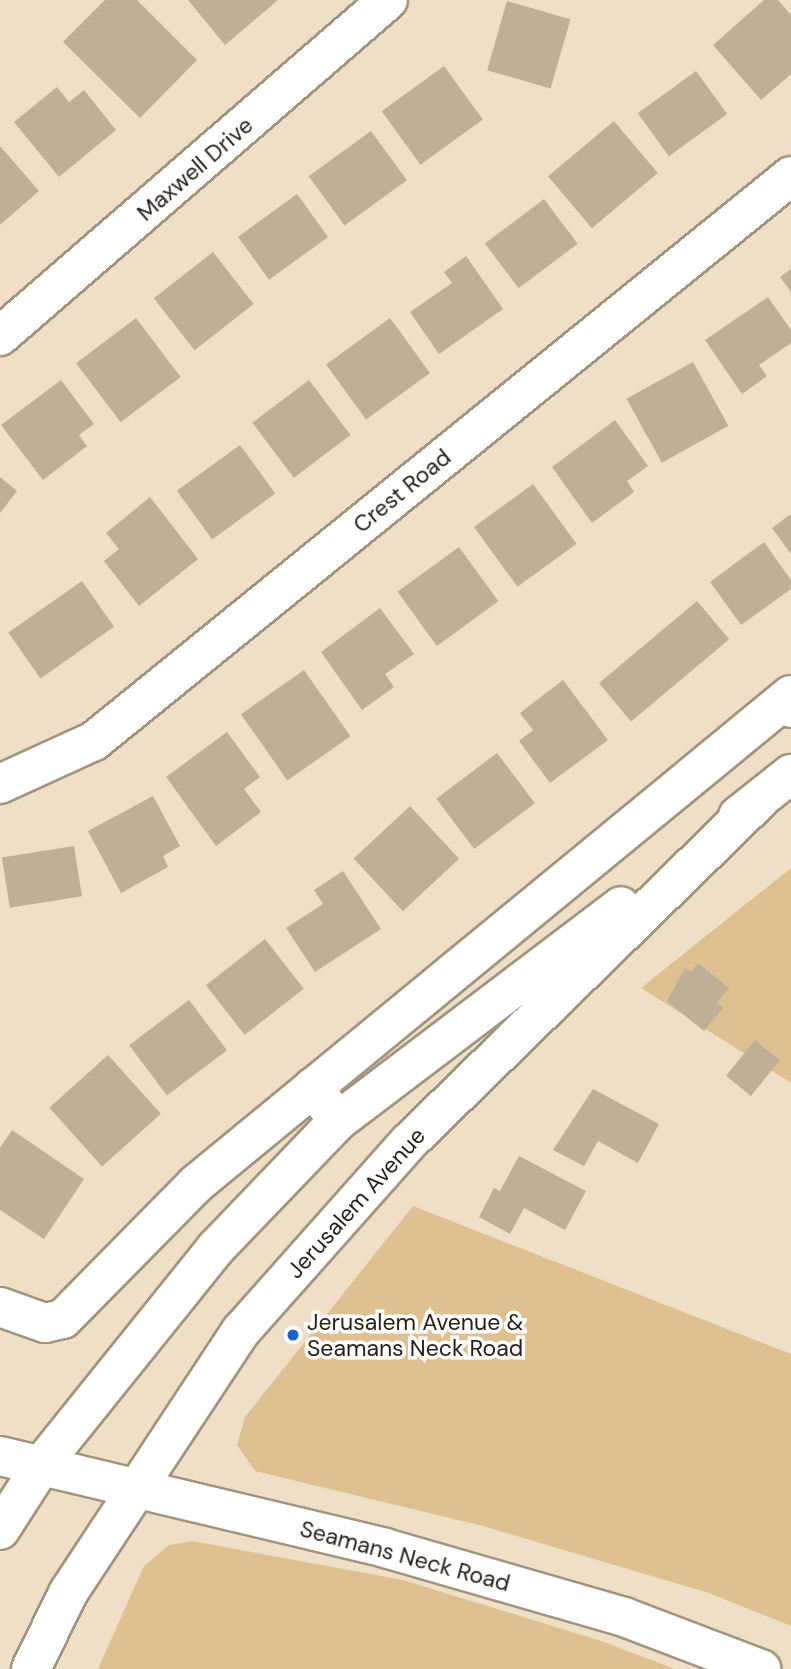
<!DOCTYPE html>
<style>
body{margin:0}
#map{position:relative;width:791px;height:1669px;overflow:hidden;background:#efdfc7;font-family:"DM Sans",sans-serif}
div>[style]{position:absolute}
.green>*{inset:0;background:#dfc091}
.building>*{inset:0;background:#beaf97;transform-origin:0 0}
.roads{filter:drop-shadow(2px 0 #a3947d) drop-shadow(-2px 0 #a3947d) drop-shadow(0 2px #a3947d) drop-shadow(0 -2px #a3947d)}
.minor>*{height:38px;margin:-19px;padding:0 19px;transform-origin:19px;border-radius:19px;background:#fff}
.major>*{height:38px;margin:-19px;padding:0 19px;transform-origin:19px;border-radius:19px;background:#fff}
.dots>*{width:19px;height:19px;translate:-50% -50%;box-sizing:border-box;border:4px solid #fff;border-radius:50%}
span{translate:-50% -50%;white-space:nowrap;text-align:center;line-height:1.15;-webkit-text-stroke:7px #fff;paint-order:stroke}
.street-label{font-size:23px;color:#251f16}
.poi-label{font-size:23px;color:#251f16}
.left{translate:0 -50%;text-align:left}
</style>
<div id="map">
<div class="green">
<i style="clip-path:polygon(791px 868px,791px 1083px,641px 988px)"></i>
<i style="clip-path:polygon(413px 1206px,791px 1354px,791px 1626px,709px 1593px,483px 1526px,255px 1471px,237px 1445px,245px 1417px)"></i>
<i style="clip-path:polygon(192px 1541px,403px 1580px,601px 1641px,675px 1669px,98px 1669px,144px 1566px,169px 1545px)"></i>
</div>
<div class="building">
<i style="clip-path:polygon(105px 0,137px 0,197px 60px,140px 118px,63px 42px)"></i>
<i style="clip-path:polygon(188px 0,278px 0,225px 45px)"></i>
<i style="clip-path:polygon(764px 0,778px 0,791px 15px,791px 74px,761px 100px,713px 45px)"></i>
<i style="left:507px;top:1px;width:66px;height:72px;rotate:16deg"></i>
<i style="left:444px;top:66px;width:66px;height:77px;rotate:54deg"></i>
<i style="left:696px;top:71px;width:53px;height:72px;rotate:54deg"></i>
<i style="clip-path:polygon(57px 87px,69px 102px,84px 90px,116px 130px,59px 177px,14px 122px)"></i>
<i style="left:614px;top:121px;width:68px;height:86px;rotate:50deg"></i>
<i style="left:371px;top:131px;width:61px;height:77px;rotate:54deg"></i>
<i style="clip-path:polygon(0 146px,39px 191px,0 225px)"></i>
<i style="left:297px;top:194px;width:53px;height:73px;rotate:54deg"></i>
<i style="left:544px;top:199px;width:56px;height:74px;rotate:53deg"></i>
<i style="left:213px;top:252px;width:66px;height:75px;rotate:52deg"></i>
<i style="clip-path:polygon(466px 256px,503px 309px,439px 354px,410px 312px,452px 283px,444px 272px)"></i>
<i style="clip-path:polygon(791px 269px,791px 292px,780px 277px)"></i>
<i style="clip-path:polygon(768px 297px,791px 330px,791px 343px,759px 365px,767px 376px,742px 394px,705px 340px)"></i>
<i style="left:136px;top:318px;width:74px;height:75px;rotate:53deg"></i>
<i style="left:390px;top:318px;width:68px;height:79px;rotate:54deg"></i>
<i style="left:693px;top:362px;width:73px;height:76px;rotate:61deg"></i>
<i style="clip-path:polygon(61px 380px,94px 424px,79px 435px,87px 446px,43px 480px,1px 425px)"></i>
<i style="left:309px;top:380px;width:69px;height:71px;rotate:53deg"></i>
<i style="clip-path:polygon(615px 420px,648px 466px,627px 481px,634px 492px,592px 523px,552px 467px)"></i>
<i style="left:240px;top:445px;width:60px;height:78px;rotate:54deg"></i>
<i style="clip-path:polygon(0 477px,17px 491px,0 513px)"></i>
<i style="left:533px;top:484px;width:74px;height:73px;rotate:54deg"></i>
<i style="clip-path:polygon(150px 497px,198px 559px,139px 606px,104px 561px,119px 549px,106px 533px)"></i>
<i style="clip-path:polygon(791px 514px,791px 554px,772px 528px)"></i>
<i style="clip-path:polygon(764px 542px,791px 580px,791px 589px,741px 625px,710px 582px)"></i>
<i style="left:459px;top:547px;width:67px;height:76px;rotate:54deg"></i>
<i style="left:82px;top:581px;width:56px;height:90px;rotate:55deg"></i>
<i style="left:697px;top:601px;width:50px;height:128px;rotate:50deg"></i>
<i style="clip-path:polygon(380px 608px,414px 654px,385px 674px,394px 687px,362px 710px,321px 652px)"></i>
<i style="left:304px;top:670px;width:81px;height:77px;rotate:55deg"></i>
<i style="clip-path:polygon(563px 680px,608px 740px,550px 783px,519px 741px,533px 730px,520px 713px)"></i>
<i style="clip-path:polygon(227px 732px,260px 777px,244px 789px,261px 812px,216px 846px,166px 777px)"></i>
<i style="left:497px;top:753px;width:63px;height:76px;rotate:53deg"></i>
<i style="clip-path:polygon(153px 796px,180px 846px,163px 856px,168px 867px,121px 893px,88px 831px)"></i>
<i style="left:410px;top:806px;width:72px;height:77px;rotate:47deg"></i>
<i style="left:74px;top:846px;width:51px;height:73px;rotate:81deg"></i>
<i style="clip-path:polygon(343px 871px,381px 929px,315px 972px,286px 928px,323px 904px,314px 890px)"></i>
<i style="left:265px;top:939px;width:63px;height:75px;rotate:52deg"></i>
<i style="clip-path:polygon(698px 963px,729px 988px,717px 1003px,723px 1008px,704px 1031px,667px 1001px,685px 968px,691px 972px)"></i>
<i style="left:189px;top:1000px;width:63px;height:75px;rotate:53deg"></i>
<i style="left:755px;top:1040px;width:32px;height:46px;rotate:39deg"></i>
<i style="left:108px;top:1055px;width:79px;height:79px;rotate:48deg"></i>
<i style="clip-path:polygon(593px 1089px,659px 1124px,638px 1163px,598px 1141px,584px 1166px,553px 1150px)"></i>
<i style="clip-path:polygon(12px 1130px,84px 1179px,44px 1239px,0 1210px,0 1148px)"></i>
<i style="clip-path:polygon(519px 1156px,586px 1191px,565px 1230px,524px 1208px,510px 1234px,479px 1217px,494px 1188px,500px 1191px)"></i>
</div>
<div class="roads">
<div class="minor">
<i style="left:0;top:336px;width:513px;rotate:-40.89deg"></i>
<i style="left:0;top:784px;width:103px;rotate:-24.6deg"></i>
<i style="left:94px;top:741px;width:897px;rotate:-39.03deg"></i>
<i style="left:0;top:1307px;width:48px;rotate:19.6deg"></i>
<i style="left:45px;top:1323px;width:18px;rotate:-13deg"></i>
<i style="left:63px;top:1319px;width:190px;rotate:-45.4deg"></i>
<i style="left:196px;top:1184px;width:770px;rotate:-39.42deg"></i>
</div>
<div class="major">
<i style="left:784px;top:701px;width:10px;rotate:45deg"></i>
<i style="left:738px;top:816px;width:68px;rotate:-38.4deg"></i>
<i style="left:313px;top:1087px;width:42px;rotate:53.7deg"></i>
<i style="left:0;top:1456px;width:396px;rotate:13.4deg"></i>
<i style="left:385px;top:1548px;width:249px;rotate:16.1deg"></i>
<i style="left:624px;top:1617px;width:147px;rotate:20.8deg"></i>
<i style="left:0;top:1530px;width:80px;rotate:-57.3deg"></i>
<i style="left:43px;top:1463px;width:276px;rotate:-51.2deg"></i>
<i style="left:216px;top:1248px;width:176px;rotate:-46.2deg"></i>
<i style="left:338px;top:1121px;width:355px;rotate:-37.2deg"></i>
<i style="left:31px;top:1669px;width:85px;rotate:-64deg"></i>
<i style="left:68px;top:1593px;width:314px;rotate:-56.6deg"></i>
<i style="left:241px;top:1331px;width:253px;rotate:-48.4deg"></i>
<i style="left:409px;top:1142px;width:489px;rotate:-44.3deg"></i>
</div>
</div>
<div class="dots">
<i style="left:293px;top:1335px;background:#1665cf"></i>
</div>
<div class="street-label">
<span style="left:195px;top:169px;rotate:-41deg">Maxwell Drive</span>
<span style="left:402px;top:491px;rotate:-39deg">Crest Road</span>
<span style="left:356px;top:1203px;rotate:-48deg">Jerusalem Avenue</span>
<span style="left:405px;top:1556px;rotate:15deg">Seamans Neck Road</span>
</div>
<div class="poi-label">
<span class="left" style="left:307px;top:1335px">Jerusalem Avenue &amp;<br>Seamans Neck Road</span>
</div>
</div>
